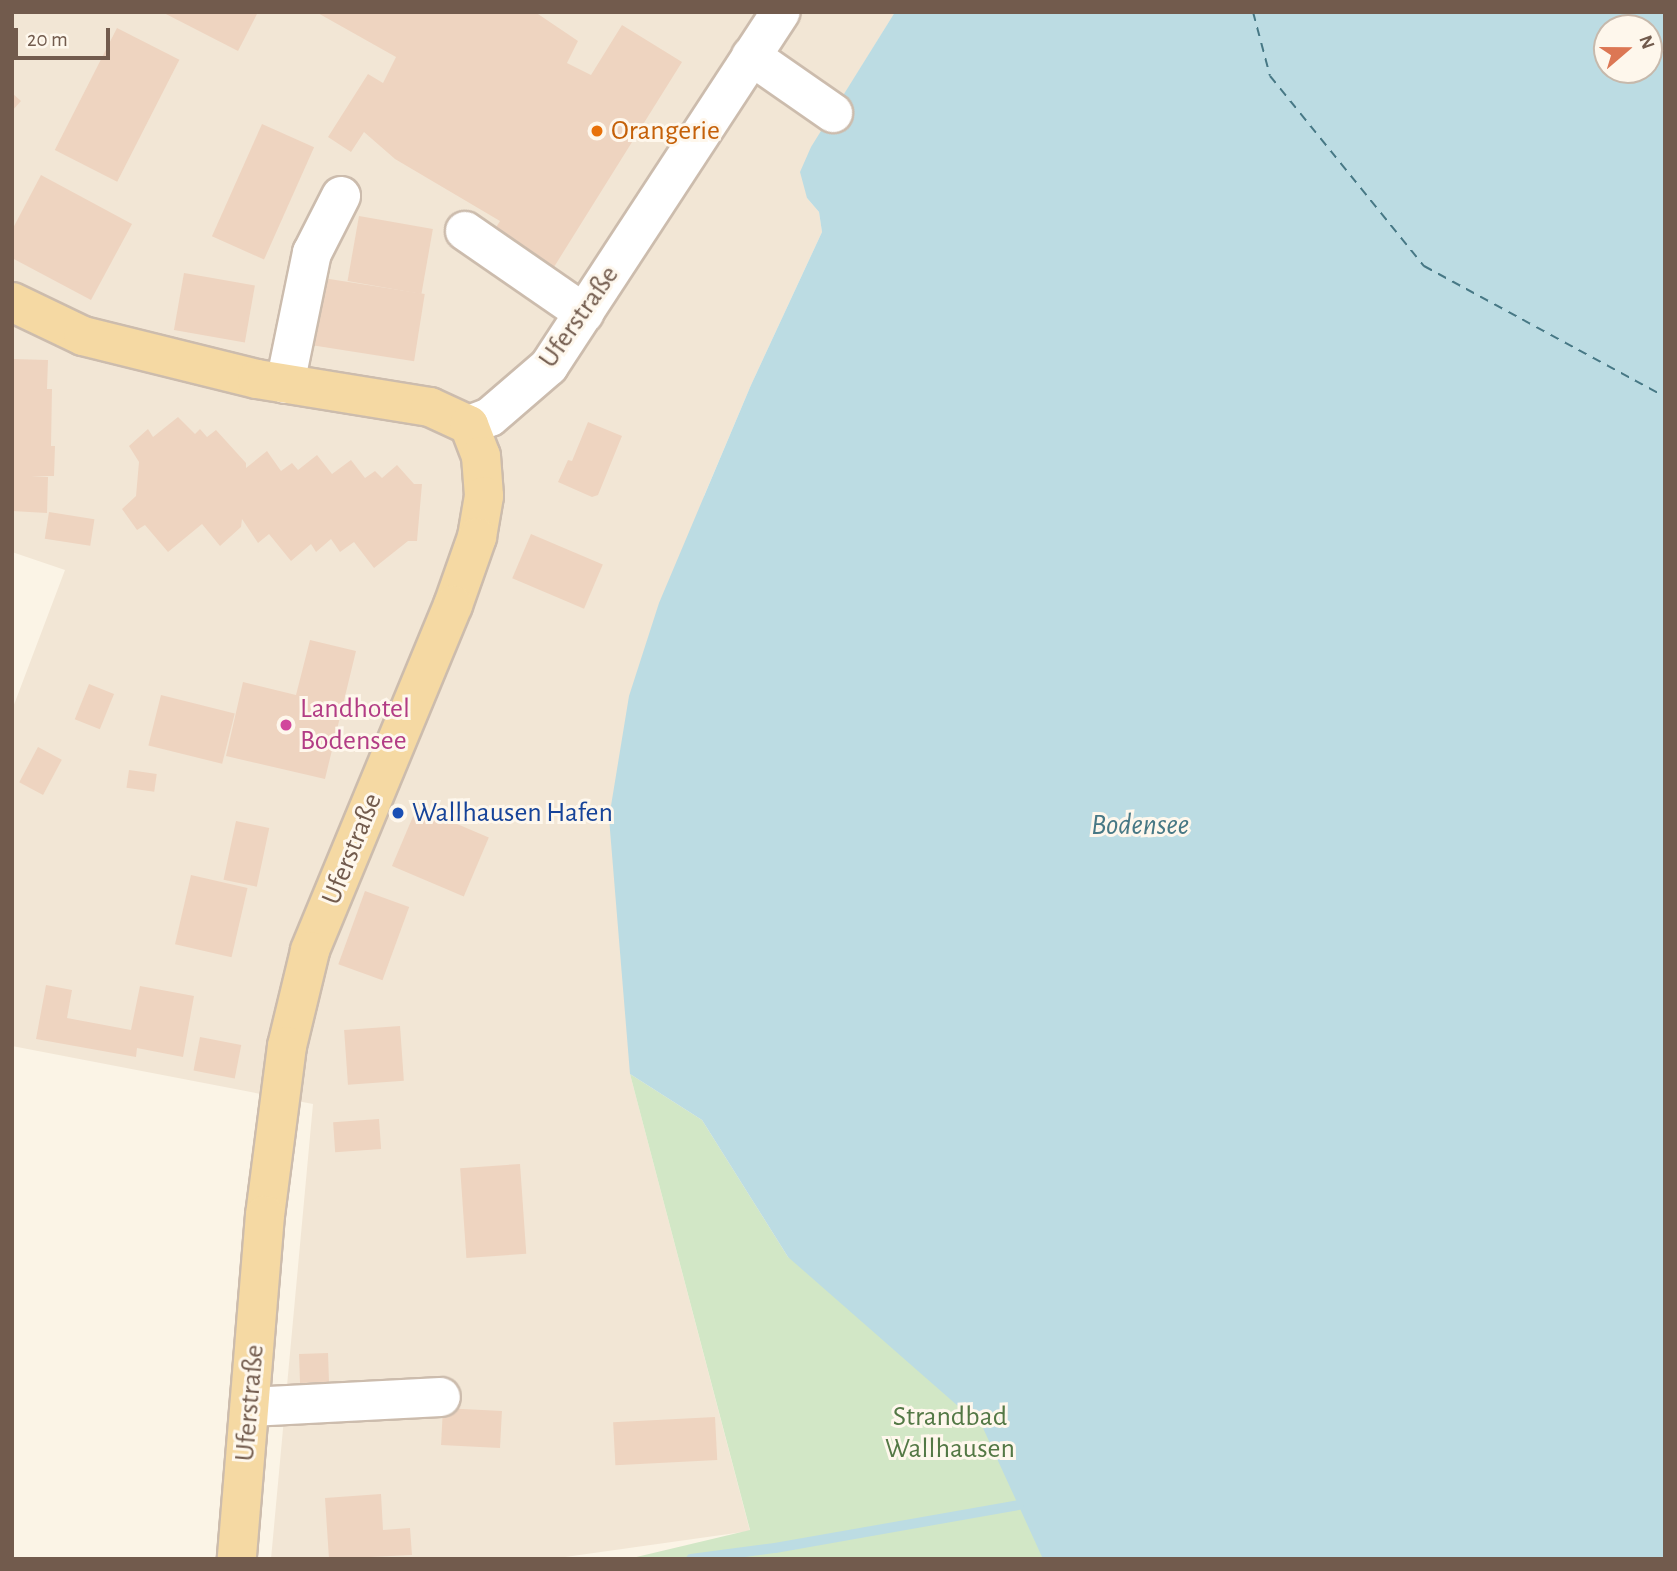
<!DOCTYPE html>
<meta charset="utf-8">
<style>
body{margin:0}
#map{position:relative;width:1677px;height:1571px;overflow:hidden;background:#fbf4e6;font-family:"Alegreya Sans",sans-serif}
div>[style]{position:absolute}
.residential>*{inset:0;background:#f2e6d5}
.green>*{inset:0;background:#d2e7c6}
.water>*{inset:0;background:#bcdce3}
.stream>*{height:10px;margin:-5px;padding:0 5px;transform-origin:5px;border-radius:5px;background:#bcdce3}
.ferry>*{height:2px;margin-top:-1px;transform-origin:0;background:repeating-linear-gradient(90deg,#477885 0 9px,transparent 0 16px)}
.building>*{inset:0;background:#eed4c0;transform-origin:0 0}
.roads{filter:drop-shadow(2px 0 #ccbcad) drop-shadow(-2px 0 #ccbcad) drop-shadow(0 2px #ccbcad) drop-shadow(0 -2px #ccbcad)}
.minor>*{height:38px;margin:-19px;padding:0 19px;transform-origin:19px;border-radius:19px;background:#fff}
.major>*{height:38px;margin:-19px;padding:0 19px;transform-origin:19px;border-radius:19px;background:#f5d9a3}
.dots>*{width:19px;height:19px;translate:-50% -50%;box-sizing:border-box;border:4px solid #fef7ec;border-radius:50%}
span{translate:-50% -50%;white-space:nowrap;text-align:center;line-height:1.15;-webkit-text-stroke:6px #fef7ec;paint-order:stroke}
.food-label{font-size:28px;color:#c56008}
.left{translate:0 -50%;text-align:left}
.street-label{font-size:28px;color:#725b4d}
.hotel-label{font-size:28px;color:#b23c85}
.transit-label{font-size:28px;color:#164399}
.park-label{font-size:28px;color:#537845}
.water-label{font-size:30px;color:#477885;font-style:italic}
.frame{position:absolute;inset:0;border:14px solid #725b4d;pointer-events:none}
.north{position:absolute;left:1593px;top:14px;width:70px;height:70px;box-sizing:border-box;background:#fef7ec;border:2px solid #c6b9ac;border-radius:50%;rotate:70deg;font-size:19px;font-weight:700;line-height:28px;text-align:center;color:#725b4d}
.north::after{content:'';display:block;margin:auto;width:24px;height:32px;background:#dc7754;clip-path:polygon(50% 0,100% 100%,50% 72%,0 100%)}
.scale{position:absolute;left:14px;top:28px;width:96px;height:32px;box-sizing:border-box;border:4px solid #725b4d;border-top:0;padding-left:9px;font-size:21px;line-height:24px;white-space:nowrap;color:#725b4d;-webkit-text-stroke:5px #fef7ec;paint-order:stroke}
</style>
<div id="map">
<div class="residential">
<i style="clip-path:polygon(12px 12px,895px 12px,833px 113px,807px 198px,819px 212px,822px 232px,751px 385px,704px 496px,630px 1074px,750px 1531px,551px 1559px,271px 1559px,313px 1104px,12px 1046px,12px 710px,65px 570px,12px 552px)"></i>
</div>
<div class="green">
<i style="clip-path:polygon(630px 1074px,702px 1120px,788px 1257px,1537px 1559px,628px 1559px,750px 1530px)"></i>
</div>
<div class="water">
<i style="clip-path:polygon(evenodd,895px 12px,1665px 12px,1665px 1559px,1043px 1559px,983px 1428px,788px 1257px,702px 1120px,630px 1074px,609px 818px,629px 696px,659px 603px,751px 385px,822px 232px,819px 212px,807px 198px,800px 172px,811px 147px,895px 12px,1607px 28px,1649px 28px,1649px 70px,1607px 70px,1607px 28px)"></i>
</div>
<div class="stream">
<i style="left:691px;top:1559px;width:85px;rotate:-7.5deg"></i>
<i style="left:775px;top:1548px;width:247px;rotate:-10deg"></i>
</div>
<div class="ferry">
<i style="left:1253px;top:12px;width:66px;rotate:75.1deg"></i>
<i style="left:1270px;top:76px;width:245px;rotate:51deg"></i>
<i style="left:1424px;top:266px;width:274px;rotate:28.5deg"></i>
</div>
<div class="building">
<i style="clip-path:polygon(162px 12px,258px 12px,238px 51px)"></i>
<i style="clip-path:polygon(316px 12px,535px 12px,578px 41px,567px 63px,591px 75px,622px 25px,682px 62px,554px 267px,495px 229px,500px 221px,395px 159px,364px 132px,351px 152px,328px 137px,368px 74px,383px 83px,396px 57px)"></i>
<i style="left:117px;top:28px;width:70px;height:137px;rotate:27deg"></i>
<i style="clip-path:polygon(12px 93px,21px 101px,12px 111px)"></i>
<i style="left:262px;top:124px;width:57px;height:123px;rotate:24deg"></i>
<i style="clip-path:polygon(41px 175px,132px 224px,91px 300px,12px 258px,12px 230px)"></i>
<i style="left:359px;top:216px;width:75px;height:66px;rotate:10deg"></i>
<i style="left:184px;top:273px;width:72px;height:58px;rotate:10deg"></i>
<i style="left:323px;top:278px;width:103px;height:68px;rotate:9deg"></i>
<i style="clip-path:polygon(12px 359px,48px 360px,47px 389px,52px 389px,51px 446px,55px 446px,54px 476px,31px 476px,48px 477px,47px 513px,12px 511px)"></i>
<i style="clip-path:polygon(178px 417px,195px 434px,200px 429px,207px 437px,216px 430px,246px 463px,246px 468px,267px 451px,281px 471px,292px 463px,298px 470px,317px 455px,332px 474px,351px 460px,365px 478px,375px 471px,382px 478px,397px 465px,414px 484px,422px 484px,417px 541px,408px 541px,374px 568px,354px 542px,340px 552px,331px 539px,316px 552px,311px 544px,291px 561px,269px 534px,258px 543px,242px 519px,241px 527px,220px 546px,202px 524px,168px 552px,145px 525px,137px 530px,122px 509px,136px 496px,139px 462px,129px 446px,148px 429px,153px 437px)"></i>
<i style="clip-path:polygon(588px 422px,622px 436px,598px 495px,592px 497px,558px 482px,568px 460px,572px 461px)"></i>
<i style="left:49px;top:512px;width:46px;height:27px;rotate:9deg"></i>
<i style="left:531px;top:534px;width:78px;height:48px;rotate:23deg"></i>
<i style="clip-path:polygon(310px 640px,356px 651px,325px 779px,226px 756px,243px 682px,296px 695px)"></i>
<i style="left:89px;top:684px;width:27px;height:38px;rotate:22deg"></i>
<i style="left:161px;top:695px;width:76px;height:52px;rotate:14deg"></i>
<i style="left:38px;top:747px;width:27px;height:40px;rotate:28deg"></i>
<i style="left:129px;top:770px;width:28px;height:18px;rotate:8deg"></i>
<i style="left:417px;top:807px;width:78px;height:64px;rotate:23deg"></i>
<i style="left:236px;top:821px;width:34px;height:60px;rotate:12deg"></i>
<i style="left:191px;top:875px;width:58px;height:71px;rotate:13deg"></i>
<i style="left:365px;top:891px;width:47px;height:78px;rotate:20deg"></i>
<i style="clip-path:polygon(46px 985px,72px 990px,67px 1018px,131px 1030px,140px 986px,194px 996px,183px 1057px,137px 1048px,136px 1057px,36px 1039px)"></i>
<i style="left:400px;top:1026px;width:55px;height:56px;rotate:86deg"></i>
<i style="left:200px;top:1037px;width:42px;height:34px;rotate:11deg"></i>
<i style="left:379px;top:1119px;width:30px;height:46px;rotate:86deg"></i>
<i style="left:520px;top:1164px;width:90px;height:60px;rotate:86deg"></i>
<i style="left:328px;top:1353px;width:29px;height:29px;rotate:88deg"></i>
<i style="left:443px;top:1408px;width:59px;height:37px;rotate:3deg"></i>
<i style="left:715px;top:1417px;width:43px;height:102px;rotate:87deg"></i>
<i style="clip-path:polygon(381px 1494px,383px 1530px,410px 1528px,412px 1555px,329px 1559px,325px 1498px)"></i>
</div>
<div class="roads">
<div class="minor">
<i style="left:751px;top:56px;width:100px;rotate:34.8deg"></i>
<i style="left:465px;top:231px;width:145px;rotate:34.6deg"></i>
<i style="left:285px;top:384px;width:134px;rotate:-78.4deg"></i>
<i style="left:312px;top:253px;width:64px;rotate:-63deg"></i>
<i style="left:469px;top:425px;width:22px;rotate:-21deg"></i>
<i style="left:490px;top:417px;width:78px;rotate:-40.8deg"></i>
<i style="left:549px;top:366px;width:423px;rotate:-56.8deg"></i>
<i style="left:250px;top:1407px;width:191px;rotate:-3deg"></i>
</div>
<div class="major">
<i style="left:12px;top:302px;width:79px;rotate:25.6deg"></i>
<i style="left:83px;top:336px;width:179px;rotate:13.9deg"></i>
<i style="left:257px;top:379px;width:175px;rotate:9.2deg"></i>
<i style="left:430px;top:407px;width:43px;rotate:24.8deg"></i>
<i style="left:469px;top:425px;width:33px;rotate:69deg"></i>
<i style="left:481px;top:456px;width:40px;rotate:85.7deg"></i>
<i style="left:484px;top:496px;width:42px;rotate:99.7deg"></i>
<i style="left:477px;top:537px;width:72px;rotate:109.4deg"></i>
<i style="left:453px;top:605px;width:374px;rotate:112.5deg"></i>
<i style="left:310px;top:951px;width:98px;rotate:103.6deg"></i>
<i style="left:287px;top:1046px;width:170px;rotate:97.4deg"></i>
<i style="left:265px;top:1215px;width:345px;rotate:94.7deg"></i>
</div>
</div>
<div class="dots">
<i style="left:597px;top:131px;background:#e8710a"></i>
<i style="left:286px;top:725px;background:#d1479c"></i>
<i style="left:398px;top:813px;background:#1a4fb4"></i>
</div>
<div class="food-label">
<span class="left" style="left:611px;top:131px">Orangerie</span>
</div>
<div class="street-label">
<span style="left:579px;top:317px;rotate:-55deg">Uferstraße</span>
<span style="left:352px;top:849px;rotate:-68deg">Uferstraße</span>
<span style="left:250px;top:1403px;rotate:-85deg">Uferstraße</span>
</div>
<div class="hotel-label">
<span class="left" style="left:300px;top:725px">Landhotel<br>Bodensee</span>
</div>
<div class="transit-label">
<span class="left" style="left:412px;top:813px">Wallhausen Hafen</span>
</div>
<div class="park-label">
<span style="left:950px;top:1433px">Strandbad<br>Wallhausen</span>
</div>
<div class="water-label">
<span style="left:1140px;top:825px">Bodensee</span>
</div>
<div class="frame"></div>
<div class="north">N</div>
<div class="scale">20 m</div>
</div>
